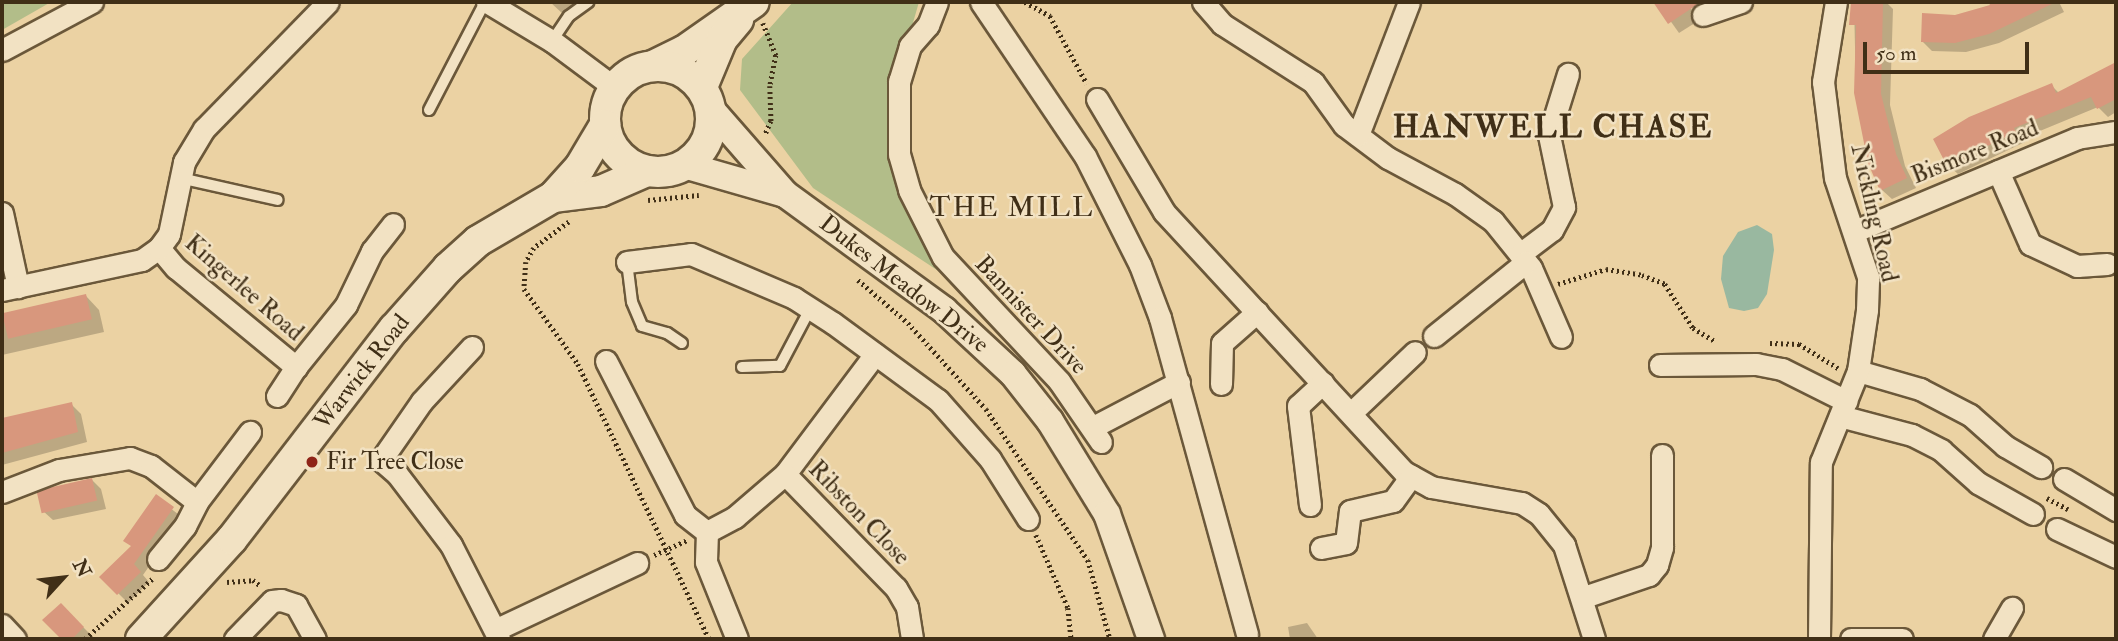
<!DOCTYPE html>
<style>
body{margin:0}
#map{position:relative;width:2118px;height:641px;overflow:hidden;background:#ebd2a3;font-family:"IM FELL Double Pica",serif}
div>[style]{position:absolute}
.green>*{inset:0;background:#b2bd89}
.water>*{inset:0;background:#99b8a0}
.shadow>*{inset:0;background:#0003}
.building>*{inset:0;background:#d8977d;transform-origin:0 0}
.path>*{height:4.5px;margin-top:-2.25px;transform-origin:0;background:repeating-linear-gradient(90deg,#402f17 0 2px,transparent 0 5.5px)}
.roads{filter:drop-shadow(2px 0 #6b583a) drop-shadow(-2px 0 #6b583a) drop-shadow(0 2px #6b583a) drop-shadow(0 -2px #6b583a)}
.service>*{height:10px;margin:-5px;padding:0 5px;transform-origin:5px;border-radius:5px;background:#f2e2c3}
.minor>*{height:21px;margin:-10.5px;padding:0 10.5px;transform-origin:10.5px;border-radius:10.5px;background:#f2e2c3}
.tertiary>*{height:26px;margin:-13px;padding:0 13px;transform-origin:13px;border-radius:13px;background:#f2e2c3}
.secondary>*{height:30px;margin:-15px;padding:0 15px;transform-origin:15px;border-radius:15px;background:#f2e2c3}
.secondary>.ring{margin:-15px;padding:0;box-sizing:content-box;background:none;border:30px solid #f2e2c3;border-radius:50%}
.dots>*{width:19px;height:19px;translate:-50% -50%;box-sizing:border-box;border:4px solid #f2e2c3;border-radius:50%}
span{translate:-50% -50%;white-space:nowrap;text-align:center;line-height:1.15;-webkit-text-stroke:5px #f2e2c3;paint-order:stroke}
.street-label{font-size:24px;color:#402f17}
.poi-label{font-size:24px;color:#402f17}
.left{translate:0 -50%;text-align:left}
.quarter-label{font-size:28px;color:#402f17;letter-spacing:2px}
.district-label{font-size:32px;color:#402f17;font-weight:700;letter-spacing:2px}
.frame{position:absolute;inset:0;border:4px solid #402f17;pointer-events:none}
.north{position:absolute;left:28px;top:543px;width:70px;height:70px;-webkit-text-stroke:5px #f2e2c3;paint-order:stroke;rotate:63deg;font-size:19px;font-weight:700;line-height:28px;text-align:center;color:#402f17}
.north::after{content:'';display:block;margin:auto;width:24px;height:32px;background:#402f17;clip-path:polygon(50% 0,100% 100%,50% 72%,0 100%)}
.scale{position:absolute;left:1863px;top:42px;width:166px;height:32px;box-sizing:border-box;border:4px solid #402f17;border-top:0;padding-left:9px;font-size:21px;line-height:24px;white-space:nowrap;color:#402f17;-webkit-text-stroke:5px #f2e2c3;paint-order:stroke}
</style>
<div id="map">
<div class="green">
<i style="clip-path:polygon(2px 2px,51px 2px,2px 30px)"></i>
<i style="clip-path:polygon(793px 2px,919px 2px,888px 109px,895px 178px,946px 276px,813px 188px,740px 90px,742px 59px)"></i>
</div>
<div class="water">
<i style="clip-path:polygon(1757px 225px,1772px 234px,1774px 250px,1767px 294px,1758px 308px,1744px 311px,1729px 308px,1721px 279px,1723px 256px,1738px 232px)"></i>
</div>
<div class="shadow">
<i style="clip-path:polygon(550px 2px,578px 2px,563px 14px)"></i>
<i style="clip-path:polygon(1657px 2px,1687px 2px,1698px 21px,1679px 33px)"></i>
<i style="clip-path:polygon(1854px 2px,1886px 2px,1893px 9px,1890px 105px,1905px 166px,1916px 188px,1892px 199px,1882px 190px,1856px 93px)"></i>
<i style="clip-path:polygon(1990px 2px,2059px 2px,2064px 12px,1999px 43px,1966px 52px,1932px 51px,1922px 41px,1992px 6px)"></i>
<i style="clip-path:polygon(2116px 66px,2116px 112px,2108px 117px,2098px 107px,2023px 138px,2025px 142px,1958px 174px,1948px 165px,2051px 85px,2060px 94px)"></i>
<i style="clip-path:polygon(86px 296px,99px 310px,104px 332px,2px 355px,2px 314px)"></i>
<i style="clip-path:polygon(71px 404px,81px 414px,87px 442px,2px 465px,2px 419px)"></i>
<i style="clip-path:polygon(92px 480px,101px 489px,106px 509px,53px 520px,43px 511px)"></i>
<i style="clip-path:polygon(156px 497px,183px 518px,143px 575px,149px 582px,128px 603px,102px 577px,132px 547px)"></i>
<i style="clip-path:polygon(61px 605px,93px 637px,91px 639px,64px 639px,45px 620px)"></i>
<i style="clip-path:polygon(1307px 623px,1318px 639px,1290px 639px,1288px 627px)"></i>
</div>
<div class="building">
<i style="clip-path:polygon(1653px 2px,1701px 2px,1668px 24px)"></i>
<i style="clip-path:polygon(1851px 2px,1883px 2px,1881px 94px,1896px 154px,1907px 178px,1880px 191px,1868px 163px,1854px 93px,1856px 25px,1849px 25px)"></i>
<i style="clip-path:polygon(1988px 2px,2056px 2px,1989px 34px,1955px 43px,1921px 42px,1922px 13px,1955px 15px,1990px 5px)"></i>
<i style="clip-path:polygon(2116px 62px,2116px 99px,2097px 109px,2091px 97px,2014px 128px,2016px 132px,1947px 166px,1933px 139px,1969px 117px,2052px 83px,2056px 93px)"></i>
<i style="left:86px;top:294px;width:26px;height:86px;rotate:77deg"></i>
<i style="clip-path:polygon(72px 402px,78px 432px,2px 453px,2px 418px)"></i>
<i style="left:92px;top:478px;width:23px;height:57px;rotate:77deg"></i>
<i style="clip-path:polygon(156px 494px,174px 507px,134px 564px,141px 572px,117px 595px,99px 577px,131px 546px,123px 541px)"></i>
<i style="clip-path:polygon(61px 603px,84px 627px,72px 639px,61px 639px,42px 620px)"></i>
</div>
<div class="path">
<i style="left:1025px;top:2px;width:29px;rotate:29deg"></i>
<i style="left:1050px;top:16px;width:77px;rotate:61.4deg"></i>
<i style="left:763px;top:23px;width:35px;rotate:68deg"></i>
<i style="left:776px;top:55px;width:32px;rotate:101deg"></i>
<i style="left:770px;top:86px;width:35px;rotate:88deg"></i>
<i style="left:771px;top:121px;width:15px;rotate:113deg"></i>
<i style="left:648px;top:200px;width:51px;rotate:-5.6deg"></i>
<i style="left:569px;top:222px;width:44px;rotate:143.4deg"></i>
<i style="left:534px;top:248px;width:16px;rotate:120deg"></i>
<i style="left:526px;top:262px;width:27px;rotate:94deg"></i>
<i style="left:524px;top:289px;width:92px;rotate:54.2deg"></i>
<i style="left:578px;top:364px;width:305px;rotate:64.5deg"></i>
<i style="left:858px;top:280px;width:66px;rotate:40.7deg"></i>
<i style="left:908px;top:323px;width:116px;rotate:47.8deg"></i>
<i style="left:986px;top:409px;width:182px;rotate:56deg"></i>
<i style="left:1088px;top:560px;width:82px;rotate:74.4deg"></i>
<i style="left:1558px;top:284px;width:50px;rotate:-17.4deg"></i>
<i style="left:1606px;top:269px;width:36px;rotate:9deg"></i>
<i style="left:1642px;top:275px;width:25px;rotate:21deg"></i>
<i style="left:1665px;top:284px;width:52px;rotate:57.5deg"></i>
<i style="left:1693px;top:328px;width:27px;rotate:31deg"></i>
<i style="left:1770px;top:343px;width:29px;rotate:2deg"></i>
<i style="left:1799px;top:344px;width:46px;rotate:31.6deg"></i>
<i style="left:2047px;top:498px;width:24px;rotate:28deg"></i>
<i style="left:1036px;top:535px;width:80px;rotate:66.3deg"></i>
<i style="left:1068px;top:608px;width:31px;rotate:84deg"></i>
<i style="left:654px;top:555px;width:36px;rotate:-24deg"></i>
<i style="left:227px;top:582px;width:26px;rotate:-4deg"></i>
<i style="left:253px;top:580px;width:10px;rotate:37deg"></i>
<i style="left:85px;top:639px;width:90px;rotate:-41.8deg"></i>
</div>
<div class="roads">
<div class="service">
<i style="left:552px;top:41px;width:30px;rotate:-56deg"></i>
<i style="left:569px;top:16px;width:24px;rotate:-36deg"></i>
<i style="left:429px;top:110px;width:122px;rotate:-62.6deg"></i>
<i style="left:180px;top:178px;width:100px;rotate:12.7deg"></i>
<i style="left:627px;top:262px;width:40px;rotate:82.9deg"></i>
<i style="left:632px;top:302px;width:26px;rotate:67deg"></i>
<i style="left:642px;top:326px;width:26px;rotate:16deg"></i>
<i style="left:667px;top:333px;width:18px;rotate:34deg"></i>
<i style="left:742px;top:367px;width:38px;rotate:-2deg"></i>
<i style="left:780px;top:366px;width:64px;rotate:-62.2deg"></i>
</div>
<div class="minor">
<i style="left:487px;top:2px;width:76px;rotate:31deg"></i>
<i style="left:552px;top:41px;width:79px;rotate:36.7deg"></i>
<i style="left:937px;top:2px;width:25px;rotate:111deg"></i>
<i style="left:928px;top:25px;width:28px;rotate:131deg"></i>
<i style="left:910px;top:46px;width:37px;rotate:107deg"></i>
<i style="left:899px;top:81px;width:73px;rotate:90deg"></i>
<i style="left:899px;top:154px;width:37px;rotate:74deg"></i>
<i style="left:909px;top:190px;width:75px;rotate:63.1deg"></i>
<i style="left:943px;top:257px;width:170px;rotate:46.9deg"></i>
<i style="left:1059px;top:381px;width:74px;rotate:55.5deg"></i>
<i style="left:981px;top:2px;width:186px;rotate:56deg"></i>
<i style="left:1085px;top:156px;width:122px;rotate:63.2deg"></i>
<i style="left:1140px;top:265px;width:57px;rotate:69.3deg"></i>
<i style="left:1160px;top:318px;width:328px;rotate:74.6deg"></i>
<i style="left:1203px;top:2px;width:29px;rotate:49deg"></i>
<i style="left:1222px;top:24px;width:108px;rotate:32.5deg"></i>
<i style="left:1313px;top:82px;width:53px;rotate:54.2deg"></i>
<i style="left:1344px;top:125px;width:55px;rotate:36.9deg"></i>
<i style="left:1388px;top:158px;width:76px;rotate:28.2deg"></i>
<i style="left:1455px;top:194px;width:47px;rotate:35.4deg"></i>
<i style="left:1493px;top:221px;width:60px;rotate:51deg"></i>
<i style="left:1531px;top:268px;width:75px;rotate:66.5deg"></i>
<i style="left:1703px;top:15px;width:40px;rotate:-18.9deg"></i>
<i style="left:2px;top:50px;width:102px;rotate:-28.1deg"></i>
<i style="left:1097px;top:99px;width:131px;rotate:59.3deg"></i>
<i style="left:1164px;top:212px;width:354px;rotate:47.3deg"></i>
<i style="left:1404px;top:472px;width:31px;rotate:29deg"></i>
<i style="left:1431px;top:487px;width:92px;rotate:10deg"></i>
<i style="left:1522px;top:503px;width:20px;rotate:33deg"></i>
<i style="left:1539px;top:514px;width:40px;rotate:51deg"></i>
<i style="left:1564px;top:545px;width:99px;rotate:72.3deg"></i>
<i style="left:1358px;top:135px;width:142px;rotate:-69deg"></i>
<i style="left:1998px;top:171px;width:80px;rotate:66.3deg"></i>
<i style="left:2030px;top:244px;width:52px;rotate:25.1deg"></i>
<i style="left:2077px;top:266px;width:30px;rotate:-4deg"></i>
<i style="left:2px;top:213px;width:76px;rotate:77.8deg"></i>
<i style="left:1855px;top:231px;width:241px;rotate:-22.7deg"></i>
<i style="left:2077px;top:138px;width:39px;rotate:-9deg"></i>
<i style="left:159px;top:248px;width:26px;rotate:50deg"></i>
<i style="left:176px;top:268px;width:156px;rotate:39.5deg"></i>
<i style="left:296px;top:367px;width:80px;rotate:-51.1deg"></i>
<i style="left:346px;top:305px;width:60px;rotate:-64.3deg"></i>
<i style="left:372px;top:251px;width:34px;rotate:-52deg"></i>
<i style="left:1520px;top:254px;width:40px;rotate:-37deg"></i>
<i style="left:1552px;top:230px;width:26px;rotate:-62deg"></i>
<i style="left:1564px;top:207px;width:74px;rotate:-101.8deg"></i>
<i style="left:1549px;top:135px;width:64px;rotate:-72.7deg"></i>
<i style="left:627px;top:262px;width:64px;rotate:-7.1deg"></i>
<i style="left:691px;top:254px;width:112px;rotate:23.1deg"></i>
<i style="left:794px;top:298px;width:46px;rotate:32.7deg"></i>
<i style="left:833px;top:323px;width:130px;rotate:36.3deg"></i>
<i style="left:938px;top:400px;width:79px;rotate:48.6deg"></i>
<i style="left:990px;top:459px;width:71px;rotate:57.7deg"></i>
<i style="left:2px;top:290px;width:143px;rotate:-12.1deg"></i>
<i style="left:142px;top:260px;width:21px;rotate:-35deg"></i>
<i style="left:159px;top:248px;width:17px;rotate:-54deg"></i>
<i style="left:169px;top:234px;width:74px;rotate:-78.2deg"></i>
<i style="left:184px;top:162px;width:39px;rotate:-59deg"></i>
<i style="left:204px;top:129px;width:177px;rotate:-45.7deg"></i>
<i style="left:1434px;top:336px;width:118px;rotate:-38.8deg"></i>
<i style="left:472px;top:347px;width:74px;rotate:132.8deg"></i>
<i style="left:422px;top:401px;width:72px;rotate:124.8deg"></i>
<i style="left:381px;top:460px;width:21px;rotate:41deg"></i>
<i style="left:397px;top:474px;width:89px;rotate:52.7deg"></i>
<i style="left:451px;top:545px;width:106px;rotate:62.9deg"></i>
<i style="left:606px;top:361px;width:173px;rotate:62.8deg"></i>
<i style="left:685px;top:515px;width:28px;rotate:38deg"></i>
<i style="left:1660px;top:365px;width:96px;rotate:-0.6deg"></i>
<i style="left:1756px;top:364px;width:26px;rotate:11deg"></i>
<i style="left:1782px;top:369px;width:72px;rotate:26.6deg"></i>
<i style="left:1858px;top:371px;width:65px;rotate:16.2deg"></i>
<i style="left:1920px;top:389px;width:56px;rotate:27.5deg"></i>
<i style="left:1970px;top:415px;width:47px;rotate:41.5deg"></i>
<i style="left:2005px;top:446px;width:42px;rotate:30.3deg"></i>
<i style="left:1221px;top:384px;width:41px;rotate:-88.6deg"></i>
<i style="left:1222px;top:343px;width:47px;rotate:-41.5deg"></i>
<i style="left:277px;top:396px;width:35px;rotate:-57deg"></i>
<i style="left:1351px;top:413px;width:88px;rotate:-43.6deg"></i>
<i style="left:1840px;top:416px;width:74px;rotate:14.8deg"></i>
<i style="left:1912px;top:435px;width:33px;rotate:27deg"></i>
<i style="left:1941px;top:450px;width:50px;rotate:41.7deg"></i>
<i style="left:1978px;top:483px;width:63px;rotate:29.4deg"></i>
<i style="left:1093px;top:427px;width:97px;rotate:-27.6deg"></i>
<i style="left:785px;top:474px;width:150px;rotate:-53.1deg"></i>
<i style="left:2064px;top:479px;width:61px;rotate:30.8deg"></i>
<i style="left:2px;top:492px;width:61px;rotate:-21.1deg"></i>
<i style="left:59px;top:470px;width:72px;rotate:-9.6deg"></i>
<i style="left:130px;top:458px;width:22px;rotate:21deg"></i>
<i style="left:151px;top:466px;width:58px;rotate:38deg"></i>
<i style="left:197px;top:502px;width:88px;rotate:-52.9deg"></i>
<i style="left:1310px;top:505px;width:100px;rotate:-96.9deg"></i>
<i style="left:1298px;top:406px;width:34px;rotate:-43deg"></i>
<i style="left:2057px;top:529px;width:65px;rotate:25.4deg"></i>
<i style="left:707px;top:532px;width:32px;rotate:-28deg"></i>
<i style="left:735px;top:517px;width:66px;rotate:-40.7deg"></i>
<i style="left:785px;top:474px;width:159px;rotate:45.8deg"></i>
<i style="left:896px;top:588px;width:22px;rotate:60deg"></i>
<i style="left:907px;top:607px;width:32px;rotate:81deg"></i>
<i style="left:707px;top:532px;width:30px;rotate:92deg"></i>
<i style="left:706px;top:562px;width:83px;rotate:68.1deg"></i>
<i style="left:1321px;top:548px;width:25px;rotate:-11deg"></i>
<i style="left:1346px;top:543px;width:32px;rotate:-83deg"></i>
<i style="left:1350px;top:511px;width:44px;rotate:-13.1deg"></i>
<i style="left:1393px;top:501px;width:31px;rotate:-54deg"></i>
<i style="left:158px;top:559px;width:43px;rotate:-50.7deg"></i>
<i style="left:185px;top:526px;width:27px;rotate:-63deg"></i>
<i style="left:1584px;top:597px;width:69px;rotate:-18.7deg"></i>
<i style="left:1649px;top:575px;width:13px;rotate:-51deg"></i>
<i style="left:1657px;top:565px;width:19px;rotate:-74deg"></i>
<i style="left:1662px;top:547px;width:92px;rotate:-90deg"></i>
<i style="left:2px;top:625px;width:19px;rotate:47deg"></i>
<i style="left:497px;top:629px;width:155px;rotate:-25.2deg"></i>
<i style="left:235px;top:639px;width:53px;rotate:-45.8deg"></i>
<i style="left:272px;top:601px;width:9px;rotate:-6deg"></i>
<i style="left:281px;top:600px;width:16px;rotate:18deg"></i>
<i style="left:296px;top:605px;width:39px;rotate:61deg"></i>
<i style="left:1819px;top:639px;width:177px;rotate:-89.4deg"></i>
<i style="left:1821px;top:462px;width:98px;rotate:-67.9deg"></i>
<i style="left:1858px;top:371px;width:62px;rotate:-81.6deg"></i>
<i style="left:1867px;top:310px;width:33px;rotate:-88deg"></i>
<i style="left:1868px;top:277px;width:104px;rotate:-108.4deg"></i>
<i style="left:1835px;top:178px;width:97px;rotate:-97.1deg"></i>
<i style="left:1823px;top:82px;width:81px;rotate:-80.8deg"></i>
<i style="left:1851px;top:639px;width:51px"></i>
<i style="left:1994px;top:639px;width:36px;rotate:-60deg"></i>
</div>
<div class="tertiary">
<i style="left:710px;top:108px;width:114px;rotate:48.9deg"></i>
<i style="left:785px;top:194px;width:197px;rotate:36.1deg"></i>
<i style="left:944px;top:310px;width:94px;rotate:42.8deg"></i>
<i style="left:1013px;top:374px;width:60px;rotate:51.8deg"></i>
<i style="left:1050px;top:421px;width:109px;rotate:58.5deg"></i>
<i style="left:1107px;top:514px;width:133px;rotate:70.6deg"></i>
<i style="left:684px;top:165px;width:105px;rotate:16deg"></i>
</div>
<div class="secondary">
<i style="left:653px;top:66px;width:34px;rotate:-26deg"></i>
<i style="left:684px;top:51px;width:85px;rotate:-35deg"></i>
<i class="ring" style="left:605px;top:66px;width:76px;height:76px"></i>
<i style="left:702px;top:87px;width:52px;rotate:-67.4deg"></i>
<i style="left:722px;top:39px;width:25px;rotate:-50deg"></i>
<i style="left:553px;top:197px;width:48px;rotate:-7.1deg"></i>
<i style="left:601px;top:191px;width:50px;rotate:-23.5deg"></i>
<i style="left:141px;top:639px;width:135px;rotate:-47.7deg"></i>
<i style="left:232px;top:539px;width:265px;rotate:-52.4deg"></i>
<i style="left:394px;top:329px;width:81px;rotate:-48.5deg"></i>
<i style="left:448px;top:268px;width:40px;rotate:-42deg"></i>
<i style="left:478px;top:241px;width:87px;rotate:-30.4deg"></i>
<i style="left:553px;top:197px;width:40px;rotate:-48deg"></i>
<i style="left:580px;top:167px;width:49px;rotate:-59.2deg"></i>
</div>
</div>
<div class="dots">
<i style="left:312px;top:462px;background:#8f2418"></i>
</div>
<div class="street-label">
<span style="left:1975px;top:152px;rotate:-22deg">Bismore Road</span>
<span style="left:1874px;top:213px;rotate:77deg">Nickling Road</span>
<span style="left:904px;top:284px;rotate:38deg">Dukes Meadow Drive</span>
<span style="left:244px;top:288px;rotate:41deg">Kingerlee Road</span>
<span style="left:1031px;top:315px;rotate:47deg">Bannister Drive</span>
<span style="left:362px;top:372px;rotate:-52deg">Warwick Road</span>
<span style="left:859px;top:513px;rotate:46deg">Ribston Close</span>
</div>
<div class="poi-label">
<span class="left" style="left:326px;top:462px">Fir Tree Close</span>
</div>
<div class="quarter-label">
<span style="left:1012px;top:208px">THE MILL</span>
</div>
<div class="district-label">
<span style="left:1553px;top:127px">HANWELL CHASE</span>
</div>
<div class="frame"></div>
<div class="north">N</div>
<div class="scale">50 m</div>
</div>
